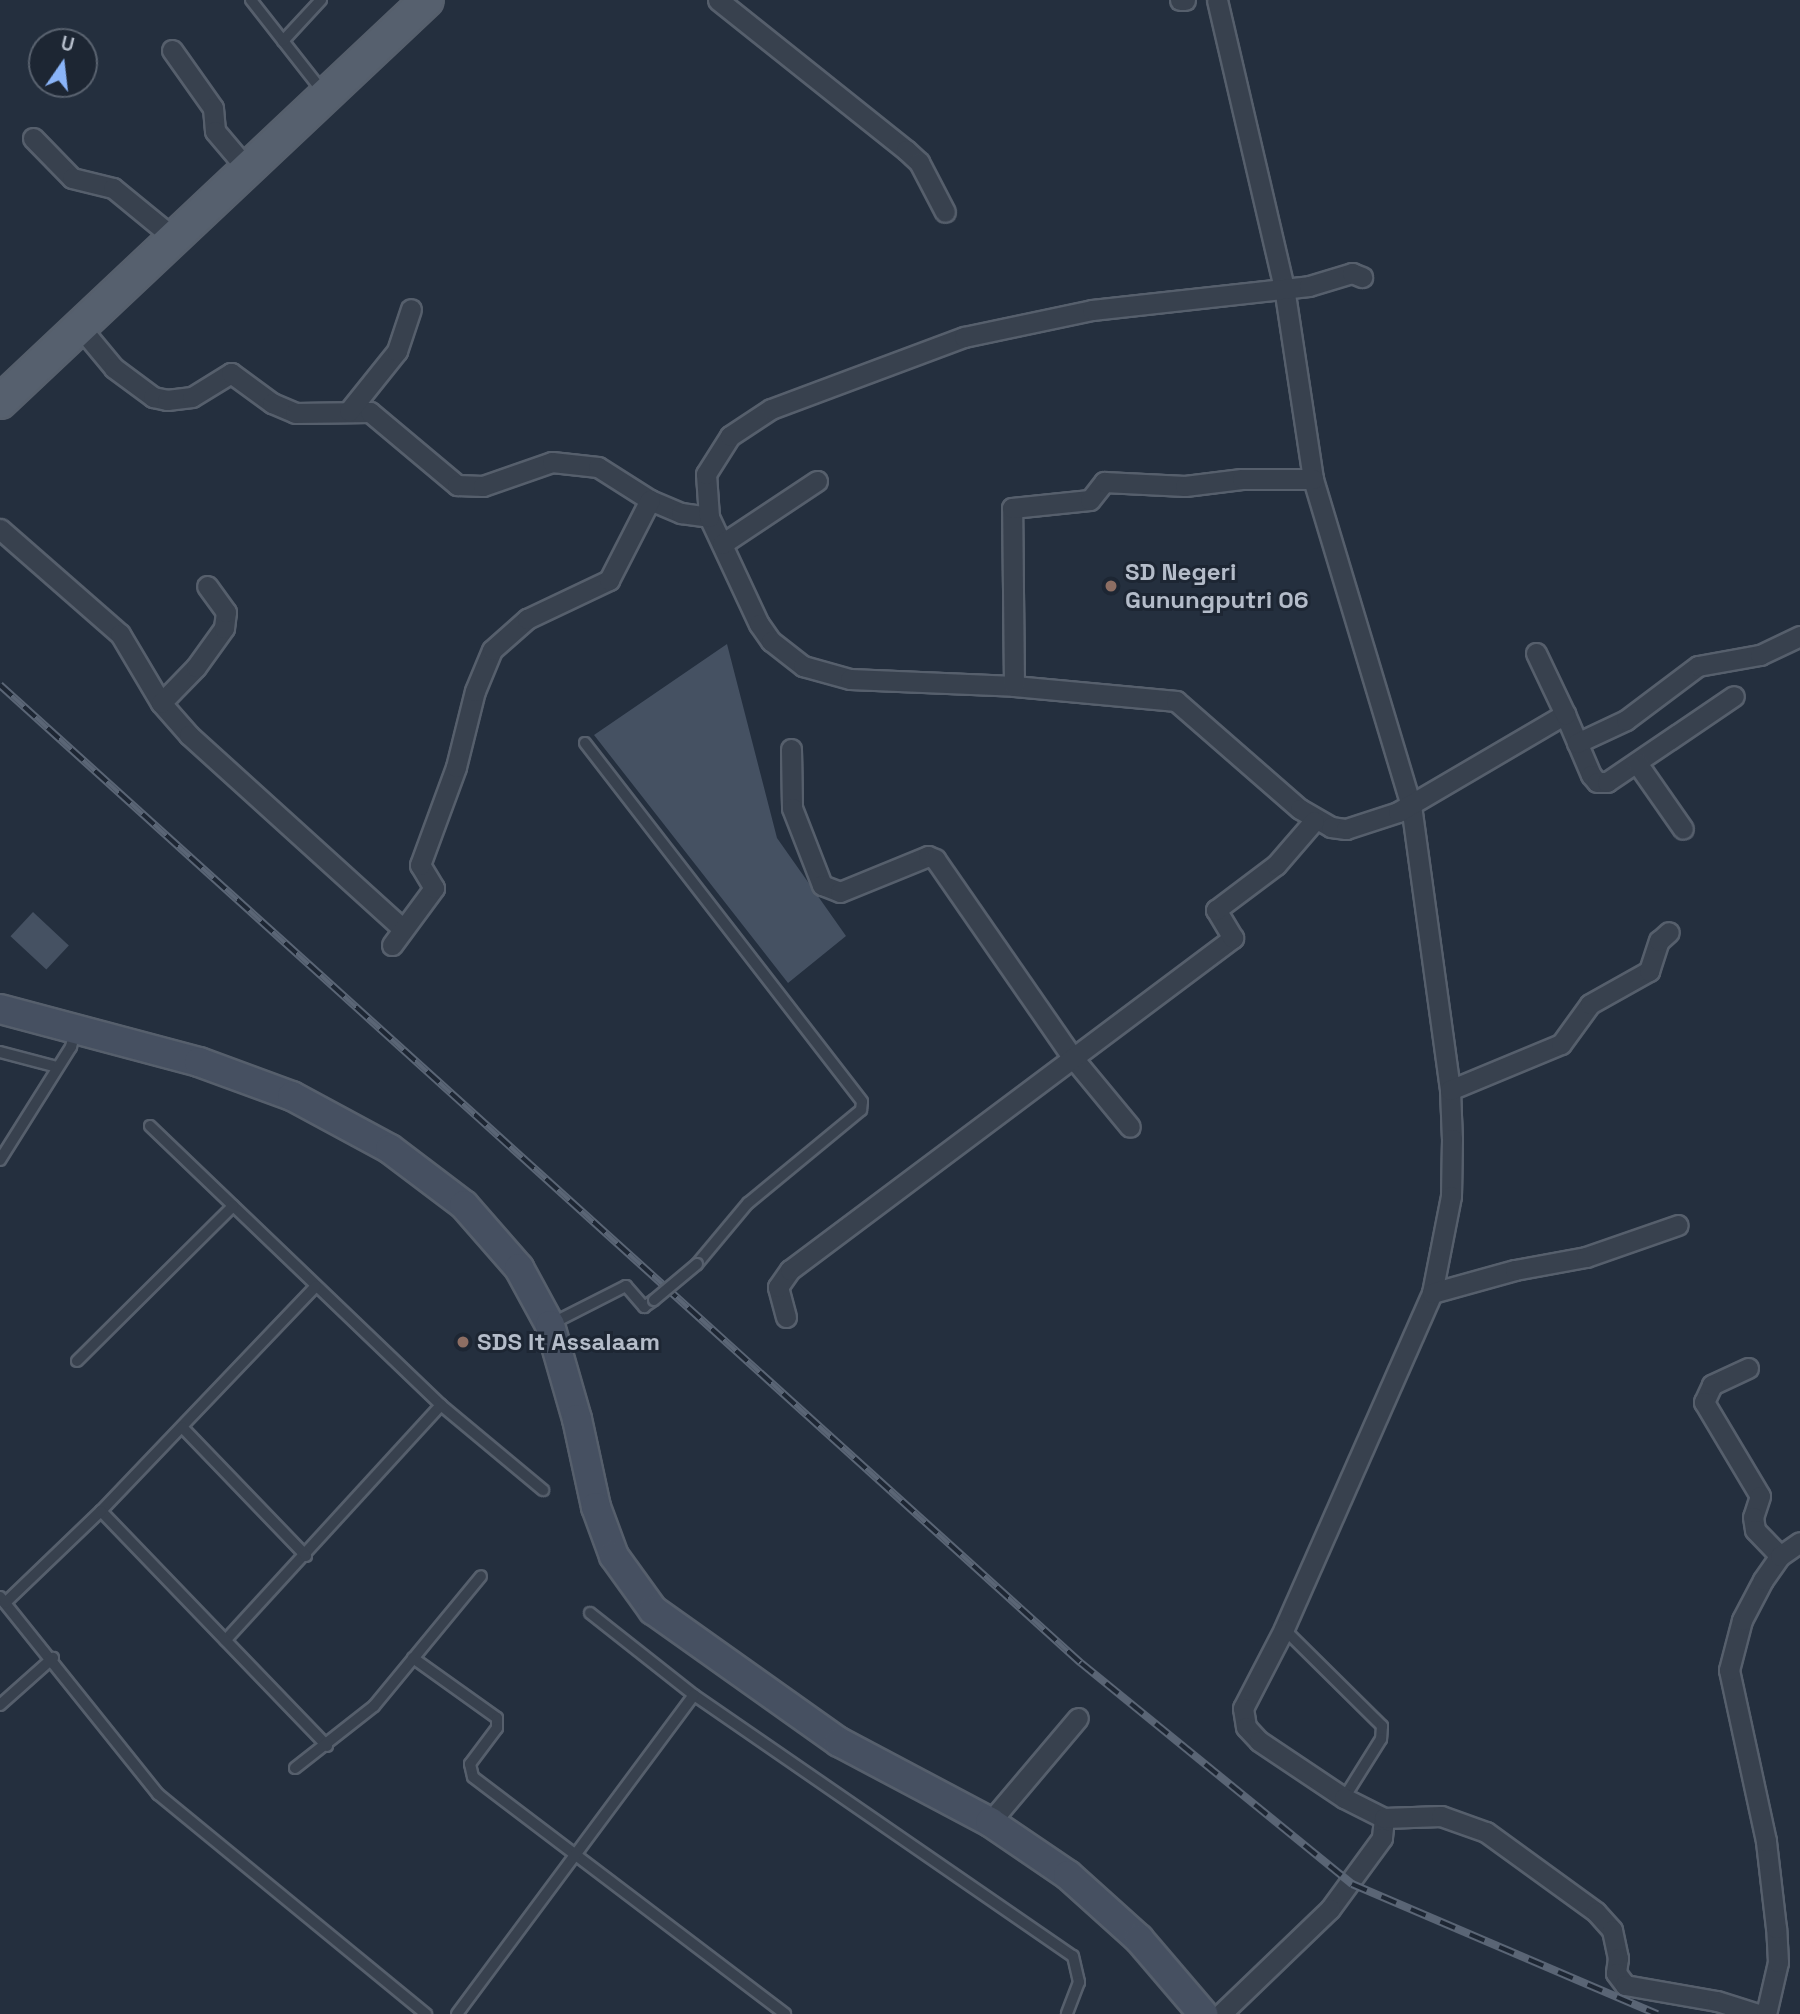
<!DOCTYPE html>
<style>
body{margin:0}
#map{position:relative;width:1800px;height:2014px;overflow:hidden;background:#242f3e;font-family:"Space Grotesk",sans-serif}
div>[style]{position:absolute}
.building>*{inset:0;background:#455162;transform-origin:0 0}
.roads{filter:drop-shadow(2px 0 #565f6c) drop-shadow(-2px 0 #565f6c) drop-shadow(0 2px #565f6c) drop-shadow(0 -2px #565f6c)}
.lane>*{height:10px;margin:-5px;padding:0 5px;transform-origin:5px;border-radius:5px;background:#38414e}
.street>*{height:19px;margin:-9.5px;padding:0 9.5px;transform-origin:9.5px;border-radius:9.5px;background:#38414e}
.secondary>*{height:28px;margin:-14px;padding:0 14px;transform-origin:14px;border-radius:14px;background:#465061}
.primary>*{height:32px;margin:-16px;padding:0 16px;transform-origin:16px;border-radius:16px;background:#56606e}
.rail>*{height:8px;margin-top:-4px;transform-origin:0;background:repeating-linear-gradient(90deg,#1d2633 0 16px,#5a6575 0 32px);box-sizing:border-box;border-block:2px solid #5a6575}
.bridges{filter:drop-shadow(2px 0 #565f6c) drop-shadow(-2px 0 #565f6c) drop-shadow(0 2px #565f6c) drop-shadow(0 -2px #565f6c)}
.lane-bridge>*{height:10px;margin:-5px;padding:0 5px;transform-origin:5px;border-radius:5px;background:#38414e}
.dots>*{width:19px;height:19px;translate:-50% -50%;box-sizing:border-box;border:4px solid #1d2633;border-radius:50%}
span{translate:-50% -50%;white-space:nowrap;text-align:center;line-height:1.15;-webkit-text-stroke:6px #1d2633;paint-order:stroke}
.poi-label{font-size:24px;color:#b4bcc9;font-weight:700}
.left{translate:0 -50%;text-align:left}
.north{position:absolute;left:28px;top:28px;width:70px;height:70px;box-sizing:border-box;background:#1d2633;border:2px solid #59626f;border-radius:50%;rotate:14deg;font-size:19px;font-weight:700;line-height:28px;text-align:center;color:#b4bcc9}
.north::after{content:'';display:block;margin:auto;width:24px;height:32px;background:#8ab4f8;clip-path:polygon(50% 0,100% 100%,50% 72%,0 100%)}
</style>
<div id="map">
<div class="building">
<i style="clip-path:polygon(727px 644px,777px 838px,846px 936px,788px 983px,594px 735px)"></i>
<i style="left:33px;top:912px;width:49px;height:33px;rotate:43deg"></i>
</div>
<div class="roads">
<div class="lane">
<i style="left:251px;top:0;width:118px;rotate:51.9deg"></i>
<i style="left:283px;top:41px;width:56px;rotate:-47.2deg"></i>
<i style="left:585px;top:743px;width:453px;rotate:52.3deg"></i>
<i style="left:862px;top:1102px;width:8px;rotate:97deg"></i>
<i style="left:861px;top:1110px;width:146px;rotate:140.5deg"></i>
<i style="left:748px;top:1203px;width:80px;rotate:129.9deg"></i>
<i style="left:0;top:1052px;width:59px;rotate:14.7deg"></i>
<i style="left:150px;top:1126px;width:403px;rotate:43.8deg"></i>
<i style="left:441px;top:1405px;width:319px;rotate:132.5deg"></i>
<i style="left:0;top:1160px;width:133px;rotate:-57.9deg"></i>
<i style="left:71px;top:1047px;width:16px;rotate:-76deg"></i>
<i style="left:316px;top:1286px;width:311px;rotate:133.7deg"></i>
<i style="left:101px;top:1511px;width:326px;rotate:46.1deg"></i>
<i style="left:553px;top:1323px;width:82px;rotate:-26.9deg"></i>
<i style="left:626px;top:1286px;width:28px;rotate:49deg"></i>
<i style="left:644px;top:1307px;width:12px;rotate:-35deg"></i>
<i style="left:77px;top:1361px;width:220px;rotate:-44.8deg"></i>
<i style="left:441px;top:1405px;width:133px;rotate:39.8deg"></i>
<i style="left:182px;top:1427px;width:179px;rotate:46.1deg"></i>
<i style="left:0;top:1597px;width:253px;rotate:51.3deg"></i>
<i style="left:158px;top:1794px;width:347px;rotate:39.4deg"></i>
<i style="left:5px;top:1603px;width:133px;rotate:-43.8deg"></i>
<i style="left:590px;top:1613px;width:132px;rotate:38.3deg"></i>
<i style="left:694px;top:1695px;width:460px;rotate:34.6deg"></i>
<i style="left:1073px;top:1956px;width:27px;rotate:77deg"></i>
<i style="left:1079px;top:1982px;width:34px;rotate:111deg"></i>
<i style="left:1284px;top:1629px;width:138px;rotate:44.7deg"></i>
<i style="left:1382px;top:1726px;width:13px;rotate:94deg"></i>
<i style="left:1381px;top:1739px;width:70px;rotate:122.1deg"></i>
<i style="left:413px;top:1658px;width:103px;rotate:35.5deg"></i>
<i style="left:497px;top:1718px;width:10px;rotate:90deg"></i>
<i style="left:497px;top:1728px;width:45px;rotate:126.9deg"></i>
<i style="left:470px;top:1764px;width:13px;rotate:77deg"></i>
<i style="left:473px;top:1777px;width:392px;rotate:37.2deg"></i>
<i style="left:0;top:1705px;width:71px;rotate:-41.6deg"></i>
<i style="left:295px;top:1768px;width:100px;rotate:-38.1deg"></i>
<i style="left:374px;top:1706px;width:168px;rotate:-50.5deg"></i>
<i style="left:457px;top:2014px;width:397px;rotate:-53.4deg"></i>
</div>
<div class="street">
<i style="left:718px;top:0;width:241px;rotate:38.6deg"></i>
<i style="left:906px;top:150px;width:18px;rotate:43deg"></i>
<i style="left:919px;top:162px;width:56px;rotate:62.5deg"></i>
<i style="left:1180px;top:0;width:5px"></i>
<i style="left:1217px;top:0;width:295px;rotate:76.9deg"></i>
<i style="left:1284px;top:287px;width:194px;rotate:81.4deg"></i>
<i style="left:1313px;top:479px;width:340px;rotate:73.3deg"></i>
<i style="left:1411px;top:805px;width:288px;rotate:82.2deg"></i>
<i style="left:1450px;top:1090px;width:49px;rotate:87.7deg"></i>
<i style="left:1452px;top:1139px;width:57px;rotate:91deg"></i>
<i style="left:1451px;top:1196px;width:99px;rotate:101.1deg"></i>
<i style="left:1432px;top:1293px;width:367px;rotate:113.8deg"></i>
<i style="left:1284px;top:1629px;width:89px;rotate:117.4deg"></i>
<i style="left:1243px;top:1708px;width:19px;rotate:81deg"></i>
<i style="left:1246px;top:1727px;width:19px;rotate:47deg"></i>
<i style="left:1259px;top:1741px;width:102px;rotate:33.8deg"></i>
<i style="left:1344px;top:1798px;width:45px;rotate:26.6deg"></i>
<i style="left:1384px;top:1818px;width:20px;rotate:96deg"></i>
<i style="left:1382px;top:1838px;width:88px;rotate:126.2deg"></i>
<i style="left:1330px;top:1909px;width:151px;rotate:136.1deg"></i>
<i style="left:172px;top:50px;width:71px;rotate:54.7deg"></i>
<i style="left:213px;top:108px;width:23px;rotate:85deg"></i>
<i style="left:215px;top:131px;width:51px;rotate:49.8deg"></i>
<i style="left:33px;top:138px;width:56px;rotate:45.7deg"></i>
<i style="left:72px;top:178px;width:42px;rotate:13.7deg"></i>
<i style="left:113px;top:188px;width:79px;rotate:39.3deg"></i>
<i style="left:80px;top:327px;width:53px;rotate:50.3deg"></i>
<i style="left:114px;top:368px;width:49px;rotate:36.6deg"></i>
<i style="left:153px;top:397px;width:14px;rotate:12deg"></i>
<i style="left:167px;top:400px;width:25px;rotate:-7deg"></i>
<i style="left:192px;top:397px;width:46px;rotate:-31.6deg"></i>
<i style="left:231px;top:373px;width:51px;rotate:36.2deg"></i>
<i style="left:272px;top:403px;width:25px;rotate:23deg"></i>
<i style="left:295px;top:413px;width:75px;rotate:-0.8deg"></i>
<i style="left:370px;top:412px;width:114px;rotate:40deg"></i>
<i style="left:457px;top:485px;width:26px;rotate:2deg"></i>
<i style="left:483px;top:486px;width:73px;rotate:-19.2deg"></i>
<i style="left:552px;top:462px;width:46px;rotate:6.2deg"></i>
<i style="left:598px;top:467px;width:62px;rotate:32.4deg"></i>
<i style="left:650px;top:500px;width:34px;rotate:23deg"></i>
<i style="left:681px;top:513px;width:28px;rotate:8deg"></i>
<i style="left:709px;top:517px;width:118px;rotate:65deg"></i>
<i style="left:759px;top:624px;width:21px;rotate:55deg"></i>
<i style="left:771px;top:641px;width:41px;rotate:38deg"></i>
<i style="left:803px;top:666px;width:49px;rotate:15.5deg"></i>
<i style="left:850px;top:679px;width:164px;rotate:2.4deg"></i>
<i style="left:1014px;top:686px;width:163px;rotate:5.3deg"></i>
<i style="left:1176px;top:701px;width:164px;rotate:41.1deg"></i>
<i style="left:1300px;top:809px;width:36px;rotate:30deg"></i>
<i style="left:1331px;top:827px;width:15px;rotate:8deg"></i>
<i style="left:1346px;top:829px;width:55px;rotate:-18.1deg"></i>
<i style="left:1398px;top:812px;width:194px;rotate:-30.4deg"></i>
<i style="left:1565px;top:714px;width:66px;rotate:66.9deg"></i>
<i style="left:1591px;top:775px;width:9px;rotate:49deg"></i>
<i style="left:1597px;top:782px;width:10px"></i>
<i style="left:1607px;top:782px;width:153px;rotate:-34.1deg"></i>
<i style="left:349px;top:411px;width:77px;rotate:-51.3deg"></i>
<i style="left:397px;top:351px;width:44px;rotate:-71.6deg"></i>
<i style="left:709px;top:517px;width:43px;rotate:-94deg"></i>
<i style="left:706px;top:474px;width:45px;rotate:-57.7deg"></i>
<i style="left:730px;top:436px;width:49px;rotate:-33.4deg"></i>
<i style="left:771px;top:409px;width:206px;rotate:-20.5deg"></i>
<i style="left:964px;top:337px;width:131px;rotate:-11.9deg"></i>
<i style="left:1092px;top:310px;width:218px;rotate:-6.3deg"></i>
<i style="left:1309px;top:286px;width:45px;rotate:-16.8deg"></i>
<i style="left:1352px;top:273px;width:11px;rotate:22deg"></i>
<i style="left:0;top:529px;width:159px;rotate:41.2deg"></i>
<i style="left:120px;top:634px;width:80px;rotate:59.3deg"></i>
<i style="left:161px;top:703px;width:43px;rotate:48.8deg"></i>
<i style="left:189px;top:735px;width:287px;rotate:42.2deg"></i>
<i style="left:722px;top:544px;width:114px;rotate:-33.6deg"></i>
<i style="left:1536px;top:653px;width:68px;rotate:64.6deg"></i>
<i style="left:1014px;top:686px;width:178px;rotate:-90.6deg"></i>
<i style="left:1012px;top:508px;width:78px;rotate:-5.9deg"></i>
<i style="left:1090px;top:500px;width:23px;rotate:-52deg"></i>
<i style="left:1104px;top:482px;width:81px;rotate:2.8deg"></i>
<i style="left:1185px;top:486px;width:57px;rotate:-7deg"></i>
<i style="left:1242px;top:479px;width:71px"></i>
<i style="left:161px;top:703px;width:50px;rotate:-45.8deg"></i>
<i style="left:196px;top:667px;width:48px;rotate:-54.3deg"></i>
<i style="left:224px;top:628px;width:16px;rotate:-83deg"></i>
<i style="left:226px;top:612px;width:32px;rotate:-126deg"></i>
<i style="left:1577px;top:743px;width:54px;rotate:-25.1deg"></i>
<i style="left:1626px;top:720px;width:90px;rotate:-36.9deg"></i>
<i style="left:1698px;top:666px;width:63px;rotate:-10.1deg"></i>
<i style="left:1760px;top:655px;width:44px;rotate:-25.4deg"></i>
<i style="left:791px;top:749px;width:59px;rotate:89deg"></i>
<i style="left:792px;top:808px;width:83px;rotate:68.7deg"></i>
<i style="left:822px;top:885px;width:19px;rotate:21deg"></i>
<i style="left:840px;top:892px;width:95px;rotate:-22.2deg"></i>
<i style="left:928px;top:856px;width:8px;rotate:23deg"></i>
<i style="left:935px;top:859px;width:242px;rotate:55.3deg"></i>
<i style="left:1073px;top:1058px;width:89px;rotate:50.4deg"></i>
<i style="left:1637px;top:763px;width:80px;rotate:55.1deg"></i>
<i style="left:392px;top:945px;width:71px;rotate:-53.6deg"></i>
<i style="left:434px;top:888px;width:27px;rotate:-121deg"></i>
<i style="left:420px;top:865px;width:104px;rotate:-69.8deg"></i>
<i style="left:456px;top:767px;width:78px;rotate:-76deg"></i>
<i style="left:475px;top:691px;width:44px;rotate:-67.5deg"></i>
<i style="left:492px;top:650px;width:47px;rotate:-41.5deg"></i>
<i style="left:527px;top:619px;width:91px;rotate:-25.4deg"></i>
<i style="left:609px;top:580px;width:90px;rotate:-62.9deg"></i>
<i style="left:1450px;top:1090px;width:120px;rotate:-22.5deg"></i>
<i style="left:1561px;top:1044px;width:49px;rotate:-54.1deg"></i>
<i style="left:1590px;top:1004px;width:68px;rotate:-29.2deg"></i>
<i style="left:1649px;top:971px;width:32px;rotate:-72deg"></i>
<i style="left:1659px;top:941px;width:13px;rotate:-42deg"></i>
<i style="left:1432px;top:1293px;width:86px;rotate:-15.5deg"></i>
<i style="left:1515px;top:1270px;width:72px;rotate:-10.4deg"></i>
<i style="left:1586px;top:1257px;width:97px;rotate:-19.2deg"></i>
<i style="left:786px;top:1317px;width:31px;rotate:-105deg"></i>
<i style="left:778px;top:1287px;width:21px;rotate:-55deg"></i>
<i style="left:790px;top:1270px;width:554px;rotate:-36.85deg"></i>
<i style="left:1233px;top:938px;width:33px;rotate:-121deg"></i>
<i style="left:1216px;top:910px;width:75px;rotate:-36.9deg"></i>
<i style="left:1276px;top:865px;width:58px;rotate:-49.2deg"></i>
<i style="left:1748px;top:1368px;width:40px;rotate:155deg"></i>
<i style="left:1712px;top:1385px;width:19px;rotate:115deg"></i>
<i style="left:1704px;top:1402px;width:109px;rotate:59.2deg"></i>
<i style="left:1760px;top:1496px;width:22px;rotate:108deg"></i>
<i style="left:1753px;top:1517px;width:13px;rotate:81deg"></i>
<i style="left:1755px;top:1530px;width:36px;rotate:46deg"></i>
<i style="left:1384px;top:1818px;width:57px;rotate:-2deg"></i>
<i style="left:1441px;top:1816px;width:48px;rotate:19.6deg"></i>
<i style="left:1486px;top:1832px;width:136px;rotate:36deg"></i>
<i style="left:1596px;top:1912px;width:24px;rotate:48deg"></i>
<i style="left:1612px;top:1930px;width:29px;rotate:78deg"></i>
<i style="left:1618px;top:1958px;width:15px;rotate:98deg"></i>
<i style="left:1616px;top:1973px;width:15px;rotate:53deg"></i>
<i style="left:1625px;top:1985px;width:93px;rotate:9.9deg"></i>
<i style="left:1717px;top:2001px;width:43px;rotate:17.6deg"></i>
<i style="left:990px;top:1822px;width:136px;rotate:-49.8deg"></i>
<i style="left:1766px;top:2014px;width:53px;rotate:-77deg"></i>
<i style="left:1778px;top:1962px;width:34px;rotate:-93deg"></i>
<i style="left:1776px;top:1928px;width:88px;rotate:-96.6deg"></i>
<i style="left:1766px;top:1841px;width:175px;rotate:-102.2deg"></i>
<i style="left:1729px;top:1670px;width:52px;rotate:-75.4deg"></i>
<i style="left:1742px;top:1620px;width:45px;rotate:-62.3deg"></i>
<i style="left:1763px;top:1580px;width:29px;rotate:-55deg"></i>
<i style="left:1780px;top:1556px;width:24px;rotate:-35deg"></i>
</div>
<div class="secondary">
<i style="left:0;top:1009px;width:206px;rotate:14.9deg"></i>
<i style="left:199px;top:1062px;width:99px;rotate:20.1deg"></i>
<i style="left:292px;top:1096px;width:111px;rotate:28.4deg"></i>
<i style="left:390px;top:1149px;width:93px;rotate:37.1deg"></i>
<i style="left:464px;top:1205px;width:84px;rotate:48.9deg"></i>
<i style="left:519px;top:1268px;width:65px;rotate:61.5deg"></i>
<i style="left:550px;top:1325px;width:98px;rotate:74deg"></i>
<i style="left:577px;top:1419px;width:90px;rotate:77.8deg"></i>
<i style="left:596px;top:1507px;width:52px;rotate:69.8deg"></i>
<i style="left:614px;top:1556px;width:67px;rotate:54.2deg"></i>
<i style="left:653px;top:1610px;width:228px;rotate:35.4deg"></i>
<i style="left:839px;top:1742px;width:171px;rotate:27.9deg"></i>
<i style="left:990px;top:1822px;width:94px;rotate:34.2deg"></i>
<i style="left:1068px;top:1875px;width:96px;rotate:42deg"></i>
<i style="left:1139px;top:1939px;width:99px;rotate:49.5deg"></i>
</div>
<div class="primary">
<i style="left:0;top:402px;width:586px;rotate:-43.27deg"></i>
</div>
</div>
<div class="rail">
<i style="left:0;top:685px;width:1458px;rotate:42.14deg"></i>
<i style="left:1081px;top:1663px;width:350px;rotate:39.2deg"></i>
<i style="left:1352px;top:1884px;width:332px;rotate:23.1deg"></i>
</div>
<div class="bridges">
<div class="lane-bridge">
<i style="left:654px;top:1300px;width:56px;rotate:-39.9deg"></i>
</div>
</div>
<div class="dots">
<i style="left:1111px;top:586px;background:#8d6e63"></i>
<i style="left:463px;top:1342px;background:#8d6e63"></i>
</div>
<div class="poi-label">
<span class="left" style="left:1125px;top:586px">SD Negeri<br>Gunungputri 06</span>
<span class="left" style="left:477px;top:1342px">SDS It Assalaam</span>
</div>
<div class="north">U</div>
</div>
